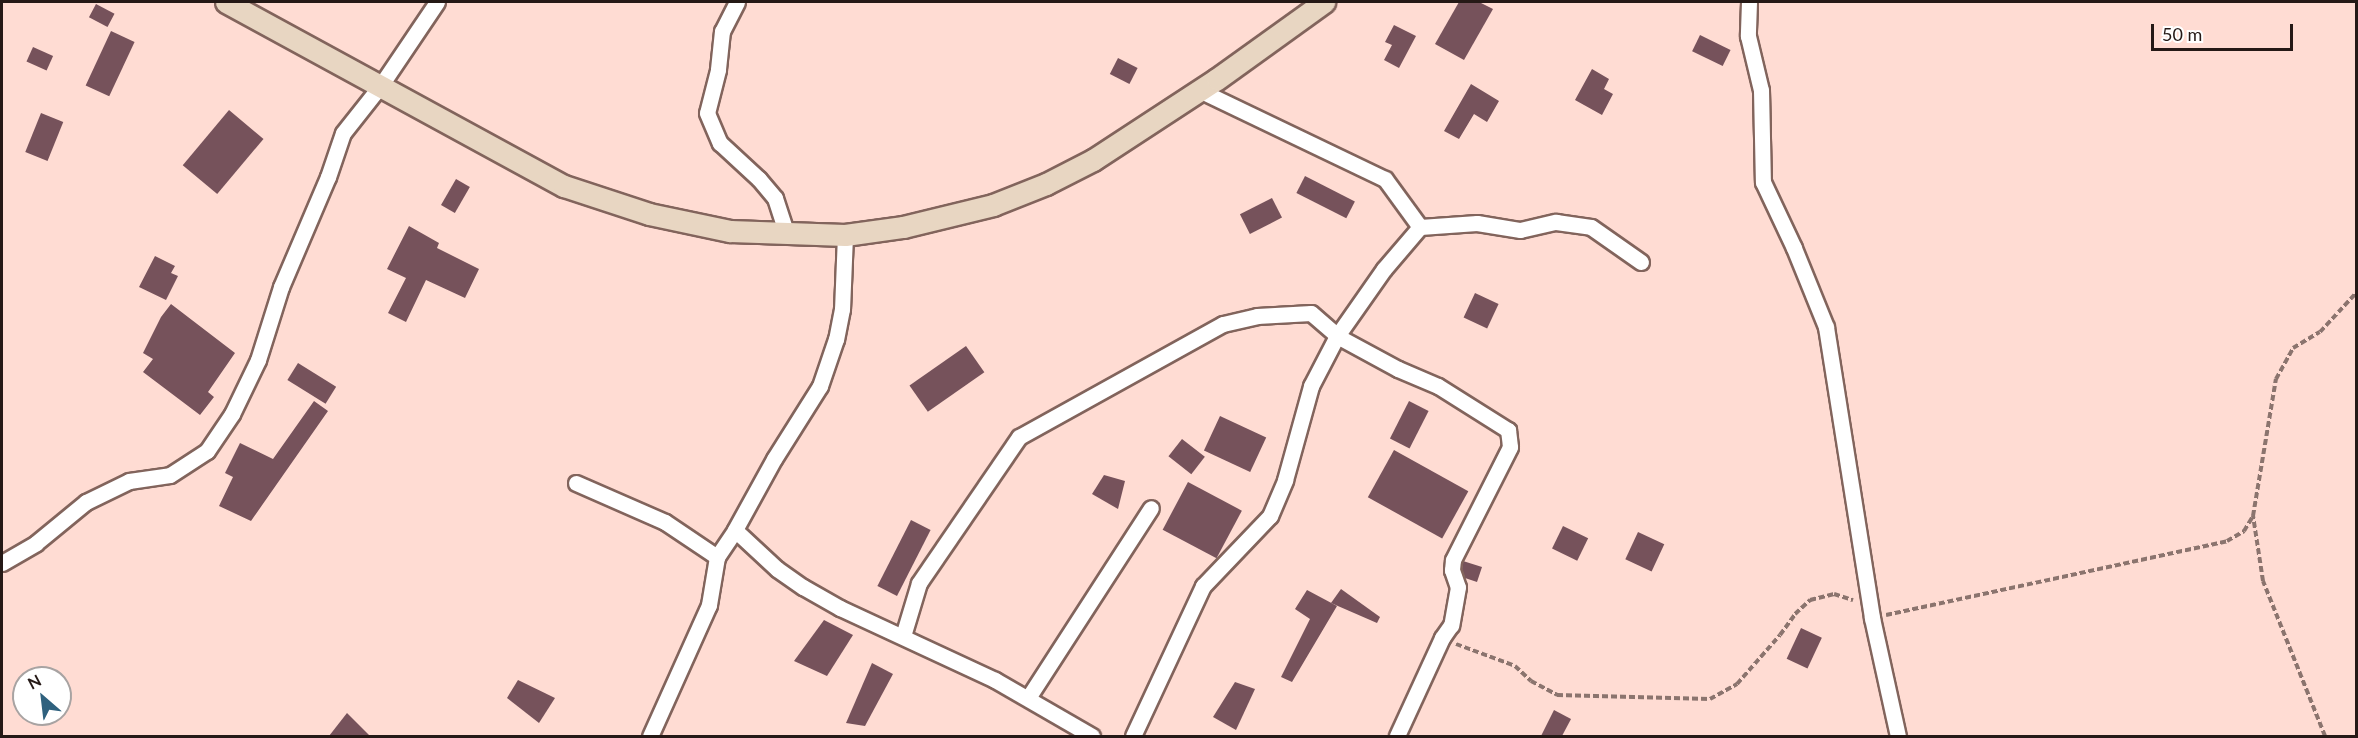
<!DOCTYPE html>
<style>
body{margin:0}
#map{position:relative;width:2358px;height:738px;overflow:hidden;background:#ffdcd3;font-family:Lato,sans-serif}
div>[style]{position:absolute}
.building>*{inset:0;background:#76525b;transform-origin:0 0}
.path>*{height:4px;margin-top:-2px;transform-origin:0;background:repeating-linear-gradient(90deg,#8b746e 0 6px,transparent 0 9px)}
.roads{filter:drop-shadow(2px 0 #82645c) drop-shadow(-2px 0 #82645c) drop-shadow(0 2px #82645c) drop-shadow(0 -2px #82645c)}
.minor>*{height:15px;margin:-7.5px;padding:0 7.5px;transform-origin:7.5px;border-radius:7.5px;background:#fff}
.secondary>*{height:21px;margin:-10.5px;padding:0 10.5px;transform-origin:10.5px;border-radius:10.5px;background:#e8d6c2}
span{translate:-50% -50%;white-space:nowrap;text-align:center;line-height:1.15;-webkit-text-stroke:6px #fff;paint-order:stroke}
.frame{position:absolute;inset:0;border:3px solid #251916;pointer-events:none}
.north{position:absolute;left:12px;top:666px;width:60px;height:60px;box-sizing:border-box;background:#fff;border:2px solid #a8a3a2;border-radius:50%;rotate:332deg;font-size:16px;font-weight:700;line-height:24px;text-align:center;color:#251916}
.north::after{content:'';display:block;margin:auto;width:21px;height:27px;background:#2f617e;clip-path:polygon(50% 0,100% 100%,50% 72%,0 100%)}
.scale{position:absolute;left:2151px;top:24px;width:142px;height:27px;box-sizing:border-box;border:3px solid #251916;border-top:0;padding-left:8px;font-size:18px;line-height:21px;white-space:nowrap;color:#251916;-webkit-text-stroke:4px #fff;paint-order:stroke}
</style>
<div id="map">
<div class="building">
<i style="clip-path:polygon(1459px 2px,1479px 2px,1493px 9px,1464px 60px,1435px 44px)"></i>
<i style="left:96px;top:4px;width:21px;height:15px;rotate:28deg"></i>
<i style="clip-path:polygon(1394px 25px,1416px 36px,1399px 68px,1384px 60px,1392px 45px,1385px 42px)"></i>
<i style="left:111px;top:31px;width:26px;height:60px;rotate:25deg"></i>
<i style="left:1700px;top:35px;width:34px;height:18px;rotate:26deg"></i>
<i style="left:33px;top:47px;width:22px;height:16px;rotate:24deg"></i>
<i style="left:1118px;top:58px;width:22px;height:18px;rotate:27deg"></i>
<i style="clip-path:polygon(1592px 69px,1609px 79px,1604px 89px,1613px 94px,1602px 115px,1575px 100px)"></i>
<i style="clip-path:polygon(1471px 84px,1499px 101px,1487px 122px,1474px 114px,1459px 139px,1444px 131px)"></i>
<i style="left:229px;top:110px;width:45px;height:72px;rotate:40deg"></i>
<i style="left:41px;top:113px;width:24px;height:42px;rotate:22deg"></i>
<i style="left:1305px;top:176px;width:56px;height:19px;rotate:27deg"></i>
<i style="left:456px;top:179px;width:16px;height:30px;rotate:30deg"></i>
<i style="left:1272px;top:198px;width:22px;height:36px;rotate:63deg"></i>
<i style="clip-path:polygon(409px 226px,439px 243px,437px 248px,479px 269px,465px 298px,426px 280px,406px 322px,388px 313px,406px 278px,387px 269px)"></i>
<i style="clip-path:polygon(155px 256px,175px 266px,171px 273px,178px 276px,166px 300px,139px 287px)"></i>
<i style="left:1475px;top:293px;width:26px;height:27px;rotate:25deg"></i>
<i style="clip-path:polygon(171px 304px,235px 353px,208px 392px,214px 397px,200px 415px,143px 372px,153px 359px,143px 353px,161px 317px)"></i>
<i style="left:966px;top:346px;width:32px;height:69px;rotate:55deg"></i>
<i style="left:298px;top:363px;width:45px;height:20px;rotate:32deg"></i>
<i style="clip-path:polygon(314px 401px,328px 411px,251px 521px,219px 506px,233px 477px,225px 473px,240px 443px,273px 459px)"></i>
<i style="left:1409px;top:401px;width:22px;height:42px;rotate:27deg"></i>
<i style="left:1220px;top:416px;width:51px;height:38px;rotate:25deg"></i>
<i style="left:1182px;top:439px;width:29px;height:22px;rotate:38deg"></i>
<i style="left:1394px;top:450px;width:85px;height:54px;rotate:29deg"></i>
<i style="clip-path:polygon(1104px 475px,1125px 481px,1118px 509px,1092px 494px)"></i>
<i style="left:1188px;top:482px;width:61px;height:54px;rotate:28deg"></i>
<i style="left:911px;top:520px;width:22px;height:74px;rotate:27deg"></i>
<i style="left:1563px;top:526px;width:28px;height:25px;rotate:26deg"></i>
<i style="left:1638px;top:532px;width:29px;height:30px;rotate:25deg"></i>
<i style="clip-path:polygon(1463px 561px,1482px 567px,1477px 582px,1465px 578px,1462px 569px)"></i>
<i style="clip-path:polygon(1341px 589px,1380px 617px,1377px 623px,1331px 603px)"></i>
<i style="clip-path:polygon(1307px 590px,1337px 606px,1292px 682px,1281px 677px,1310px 619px,1295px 609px)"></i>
<i style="clip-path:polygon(824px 620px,853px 635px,827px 676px,794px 661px)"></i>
<i style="left:1801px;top:628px;width:23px;height:34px;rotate:25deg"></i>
<i style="clip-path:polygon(872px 663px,893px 674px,865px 726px,846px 723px)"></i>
<i style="clip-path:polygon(518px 680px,555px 698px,539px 723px,507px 698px)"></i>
<i style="clip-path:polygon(1235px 682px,1255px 689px,1236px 730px,1213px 717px)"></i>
<i style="clip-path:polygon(1554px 710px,1571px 719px,1562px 736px,1541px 736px)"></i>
<i style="clip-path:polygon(347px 713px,370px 736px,329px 736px)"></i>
</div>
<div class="path">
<i style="left:1886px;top:615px;width:349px;rotate:-12.2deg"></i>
<i style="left:2227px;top:541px;width:20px;rotate:-30deg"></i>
<i style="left:2244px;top:531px;width:17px;rotate:-59deg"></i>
<i style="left:1456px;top:644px;width:63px;rotate:20.4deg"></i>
<i style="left:1515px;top:666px;width:22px;rotate:43deg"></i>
<i style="left:1531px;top:681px;width:30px;rotate:28deg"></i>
<i style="left:1557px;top:695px;width:153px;rotate:1.5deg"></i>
<i style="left:1710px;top:699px;width:31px;rotate:-29deg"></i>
<i style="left:1737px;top:684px;width:65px;rotate:-48.7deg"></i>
<i style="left:1780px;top:635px;width:26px;rotate:-54deg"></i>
<i style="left:1795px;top:614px;width:21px;rotate:-43deg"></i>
<i style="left:1810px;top:600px;width:25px;rotate:-14deg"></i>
<i style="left:1834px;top:594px;width:20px;rotate:18deg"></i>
<i style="left:2325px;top:736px;width:167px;rotate:-111.8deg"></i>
<i style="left:2263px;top:581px;width:66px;rotate:-98.7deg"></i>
<i style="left:2253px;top:516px;width:139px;rotate:-80.5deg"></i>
<i style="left:2276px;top:379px;width:35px;rotate:-61deg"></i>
<i style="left:2293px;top:348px;width:31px;rotate:-31deg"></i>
<i style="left:2320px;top:332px;width:53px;rotate:-47.3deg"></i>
</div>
<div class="roads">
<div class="minor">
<i style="left:737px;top:2px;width:33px;rotate:117deg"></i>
<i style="left:722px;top:31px;width:39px;rotate:96deg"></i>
<i style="left:718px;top:70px;width:44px;rotate:104.3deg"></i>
<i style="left:707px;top:113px;width:33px;rotate:67deg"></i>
<i style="left:720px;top:143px;width:53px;rotate:42.7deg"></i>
<i style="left:759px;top:179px;width:25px;rotate:50deg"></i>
<i style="left:775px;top:198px;width:38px;rotate:72deg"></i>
<i style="left:1749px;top:2px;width:34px;rotate:92deg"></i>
<i style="left:1748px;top:36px;width:56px;rotate:76.5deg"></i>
<i style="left:1761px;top:90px;width:92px;rotate:88.8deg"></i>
<i style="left:1763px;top:182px;width:73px;rotate:64.8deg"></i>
<i style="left:1794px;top:248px;width:85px;rotate:67.9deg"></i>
<i style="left:1826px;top:327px;width:295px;rotate:81deg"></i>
<i style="left:1872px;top:618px;width:121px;rotate:77.6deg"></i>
<i style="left:1199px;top:90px;width:206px;rotate:25.6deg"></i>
<i style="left:1385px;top:179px;width:59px;rotate:53.9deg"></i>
<i style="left:845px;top:235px;width:74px;rotate:92.3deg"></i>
<i style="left:842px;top:309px;width:31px;rotate:101deg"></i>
<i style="left:836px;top:339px;width:50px;rotate:108.8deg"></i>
<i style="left:820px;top:386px;width:86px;rotate:122.2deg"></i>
<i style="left:774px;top:459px;width:81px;rotate:118.8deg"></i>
<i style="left:735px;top:530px;width:57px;rotate:42.9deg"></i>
<i style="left:777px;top:569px;width:32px;rotate:35deg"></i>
<i style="left:803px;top:587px;width:43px;rotate:29.6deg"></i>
<i style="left:840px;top:608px;width:171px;rotate:24.9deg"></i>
<i style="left:995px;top:680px;width:112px;rotate:30deg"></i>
<i style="left:576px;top:483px;width:97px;rotate:23.7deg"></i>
<i style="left:665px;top:522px;width:63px;rotate:33.9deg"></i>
<i style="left:717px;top:557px;width:49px;rotate:99.5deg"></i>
<i style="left:709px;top:605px;width:144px;rotate:114.2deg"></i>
<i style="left:717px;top:557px;width:32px;rotate:-56deg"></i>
<i style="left:2px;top:563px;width:39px;rotate:-30deg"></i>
<i style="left:36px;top:543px;width:65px;rotate:-39.4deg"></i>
<i style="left:86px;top:502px;width:48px;rotate:-26deg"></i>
<i style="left:129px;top:481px;width:41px;rotate:-8.3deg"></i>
<i style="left:170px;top:475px;width:44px;rotate:-33deg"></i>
<i style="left:207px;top:451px;width:45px;rotate:-56deg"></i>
<i style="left:232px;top:414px;width:60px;rotate:-64.3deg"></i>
<i style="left:258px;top:360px;width:77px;rotate:-72.5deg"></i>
<i style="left:281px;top:287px;width:120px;rotate:-66.9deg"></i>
<i style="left:328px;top:177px;width:46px;rotate:-71.2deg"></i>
<i style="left:343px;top:133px;width:61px;rotate:-51.6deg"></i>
<i style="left:381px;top:85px;width:100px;rotate:-56deg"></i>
<i style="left:903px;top:636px;width:55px;rotate:-73.2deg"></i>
<i style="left:919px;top:583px;width:177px;rotate:-55.6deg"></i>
<i style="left:1019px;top:437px;width:233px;rotate:-29deg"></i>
<i style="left:1223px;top:324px;width:35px;rotate:-13deg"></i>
<i style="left:1257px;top:316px;width:54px;rotate:-3.2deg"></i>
<i style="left:1311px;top:313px;width:35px;rotate:41deg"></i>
<i style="left:1337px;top:336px;width:69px;rotate:28.4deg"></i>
<i style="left:1398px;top:369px;width:43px;rotate:23deg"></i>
<i style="left:1438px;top:386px;width:83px;rotate:32.2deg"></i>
<i style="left:1508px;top:430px;width:17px;rotate:83deg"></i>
<i style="left:1510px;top:447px;width:127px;rotate:116.8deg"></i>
<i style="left:1453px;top:560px;width:10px;rotate:96deg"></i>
<i style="left:1452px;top:570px;width:18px;rotate:71deg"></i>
<i style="left:1458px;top:587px;width:39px;rotate:100deg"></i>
<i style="left:1451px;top:625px;width:16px;rotate:125deg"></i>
<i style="left:1442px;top:638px;width:108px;rotate:114.7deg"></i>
<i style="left:1028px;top:698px;width:226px;rotate:-57.1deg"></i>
<i style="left:1133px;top:736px;width:166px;rotate:-65deg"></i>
<i style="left:1203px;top:586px;width:97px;rotate:-46.3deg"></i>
<i style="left:1270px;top:516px;width:39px;rotate:-67deg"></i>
<i style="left:1285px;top:480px;width:98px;rotate:-74.5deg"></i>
<i style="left:1311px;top:386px;width:56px;rotate:-62.5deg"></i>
<i style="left:1337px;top:336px;width:82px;rotate:-55deg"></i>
<i style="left:1384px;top:269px;width:55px;rotate:-49.4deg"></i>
<i style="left:1420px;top:227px;width:57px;rotate:-4deg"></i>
<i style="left:1477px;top:223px;width:44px;rotate:9.2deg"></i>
<i style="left:1520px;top:230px;width:37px;rotate:-13deg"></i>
<i style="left:1556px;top:222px;width:35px;rotate:8deg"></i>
<i style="left:1591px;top:227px;width:61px;rotate:35deg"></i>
</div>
<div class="secondary">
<i style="left:226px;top:2px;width:385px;rotate:28.6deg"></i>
<i style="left:564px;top:186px;width:89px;rotate:18.2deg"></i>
<i style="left:649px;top:214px;width:83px;rotate:11.9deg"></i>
<i style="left:730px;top:231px;width:115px;rotate:2deg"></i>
<i style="left:845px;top:235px;width:59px;rotate:-7.9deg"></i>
<i style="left:903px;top:227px;width:93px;rotate:-13.7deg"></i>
<i style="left:993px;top:205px;width:57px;rotate:-21.6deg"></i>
<i style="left:1046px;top:184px;width:53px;rotate:-27.1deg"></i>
<i style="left:1093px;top:160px;width:148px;rotate:-33.2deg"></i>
<i style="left:1217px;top:79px;width:132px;rotate:-35.7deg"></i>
</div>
</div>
<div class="frame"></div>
<div class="north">N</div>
<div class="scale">50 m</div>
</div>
